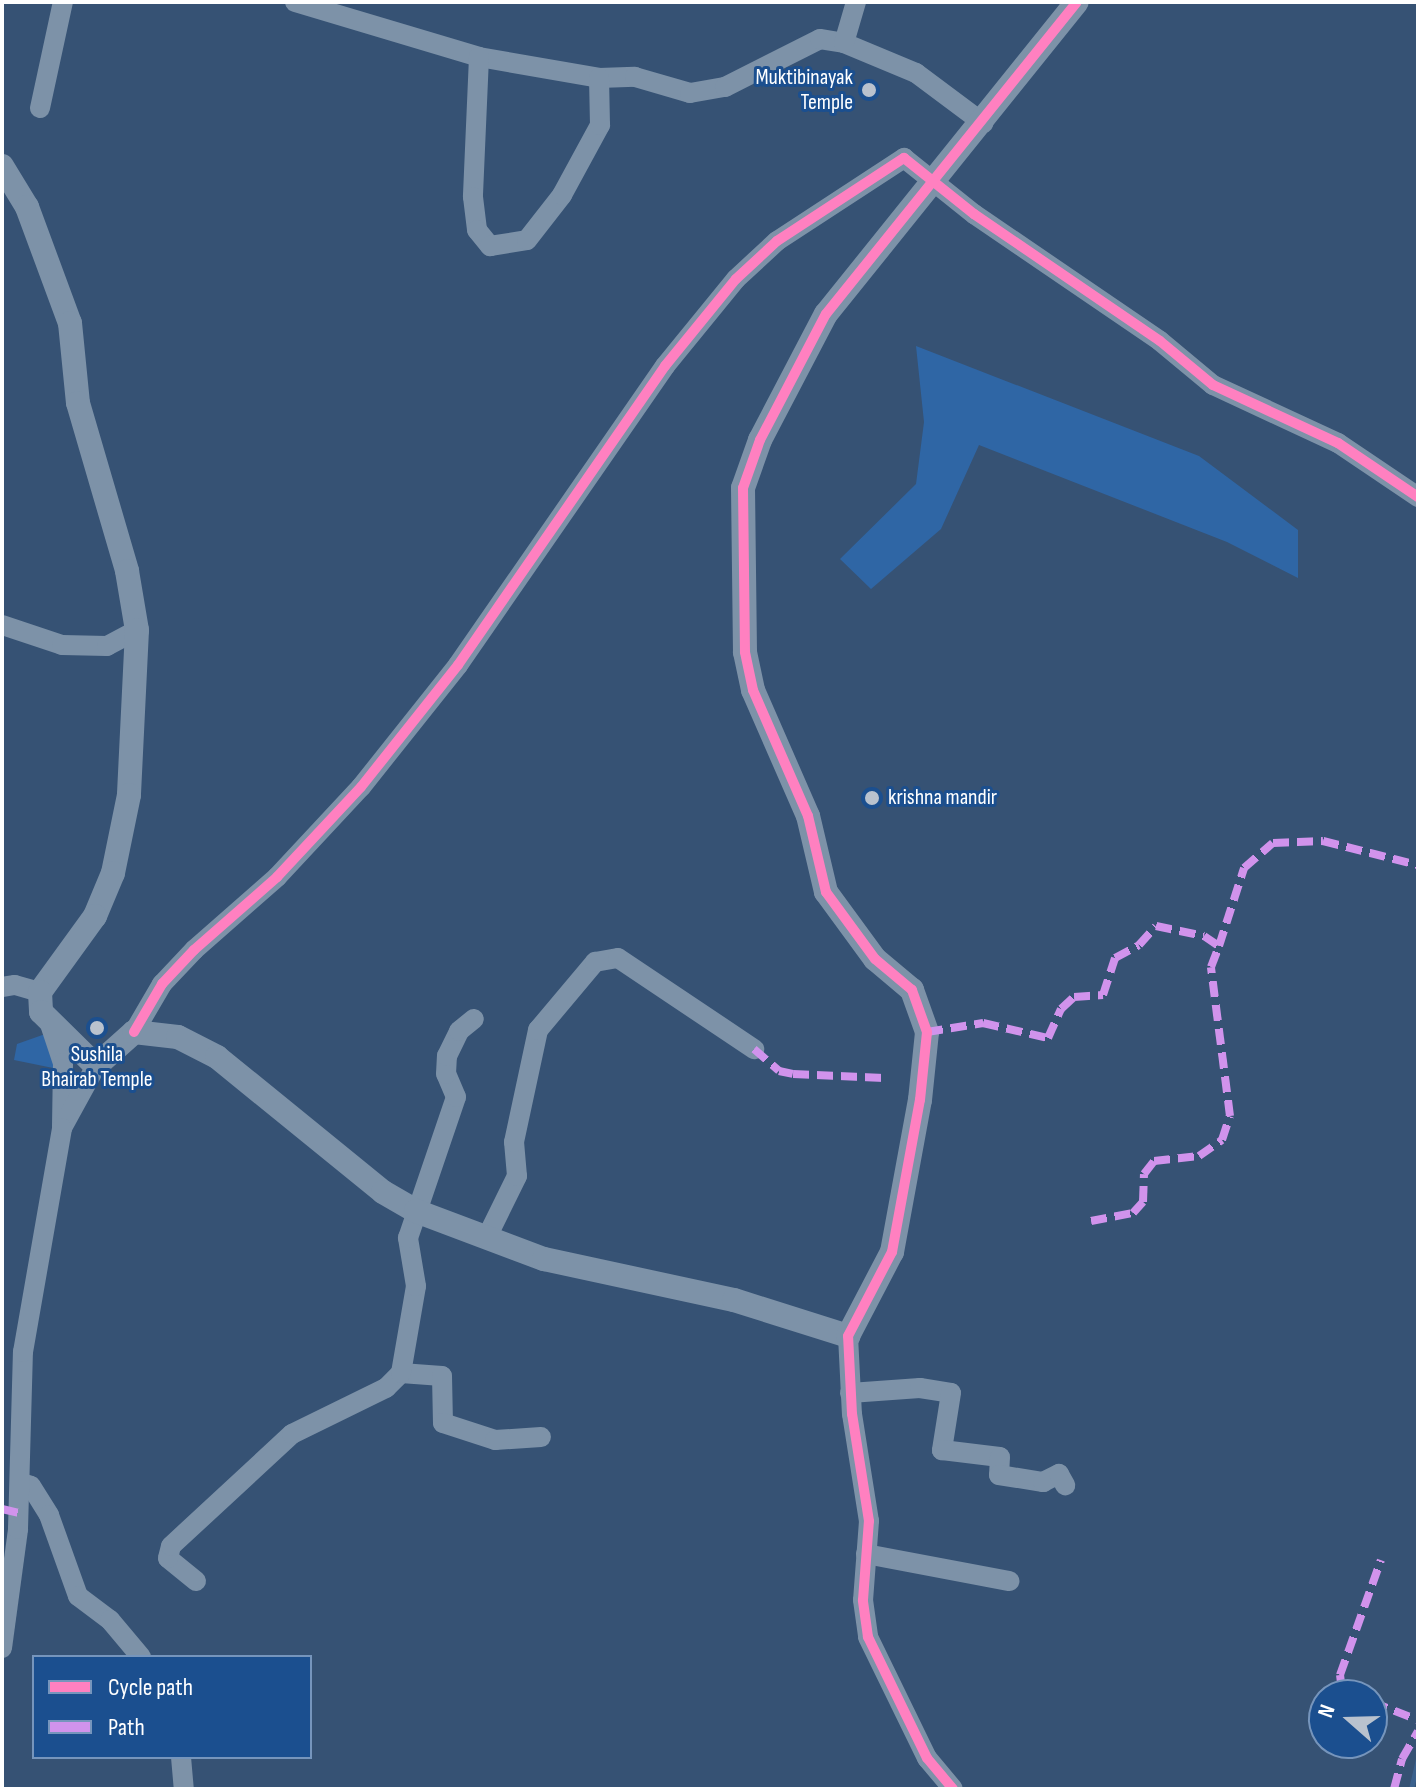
<!DOCTYPE html>
<style>
body{margin:0}
#map{position:relative;width:1420px;height:1791px;overflow:hidden;background:#365274;font-family:"Sofia Sans Condensed",sans-serif}
div>[style]{position:absolute}
.green>*{inset:0;background:#2f66a5}
.stream>*{height:5px;margin:-2.5px;padding:0 2.5px;transform-origin:2.5px;border-radius:2.5px;background:#3b618d}
.minor>*{height:20px;margin:-10px;padding:0 10px;transform-origin:10px;border-radius:10px;background:#7d92a8}
.tertiary>*{height:24px;margin:-12px;padding:0 12px;transform-origin:12px;border-radius:12px;background:#7d92a8}
.quiet>*{height:8px;margin-top:-4px;transform-origin:0;background:repeating-linear-gradient(90deg,#d193ec 0 16px,transparent 0 24px)}
.cycleway>*{height:10px;margin:-5px;padding:0 5px;transform-origin:5px;border-radius:5px;background:#ff80c0}
.dots>*{width:22px;height:22px;translate:-50% -50%;box-sizing:border-box;border:4px solid #1b4f8f;border-radius:50%}
span{translate:-50% -50%;white-space:nowrap;text-align:center;line-height:1.15;-webkit-text-stroke:6px #1b4f8f;paint-order:stroke}
.poi-label{font-size:22px;color:#fff}
.right{translate:-100% -50%;text-align:right}
.left{translate:0 -50%;text-align:left}
.frame{position:absolute;inset:0;border:4px solid #fff;pointer-events:none}
.legend{position:absolute;left:32px;top:1655px;width:280px;height:104px;box-sizing:border-box;background:#1b4f8f;border:2px solid #7695bc;margin:0;padding:10px 14px;list-style:none;font-size:24px;color:#fff}
.legend li{display:flex;align-items:center;gap:16px;height:40px}
.legend b{width:40px;border:2px solid #7695bc}
.north{position:absolute;left:1308px;top:1679px;width:80px;height:80px;box-sizing:border-box;background:#1b4f8f;border:2px solid #7695bc;border-radius:50%;rotate:290deg;font-size:22px;font-weight:700;line-height:32px;text-align:center;color:#fff}
.north::after{content:'';display:block;margin:auto;width:28px;height:36px;background:#b9c2ce;clip-path:polygon(50% 0,100% 100%,50% 72%,0 100%)}
</style>
<div id="map">
<div class="green">
<i style="clip-path:polygon(916px 346px,1199px 456px,1298px 530px,1298px 578px,1227px 542px,979px 445px,941px 529px,871px 589px,840px 559px,916px 484px,924px 422px)"></i>
<i style="clip-path:polygon(48px 1033px,58px 1069px,14px 1060px,17px 1044px)"></i>
</div>
<div class="stream">
<i style="left:1411px;top:1789px;width:31px;rotate:-77deg"></i>
</div>
<div class="minor">
<i style="left:295px;top:2px;width:192px;rotate:16.6deg"></i>
<i style="left:479px;top:57px;width:122px;rotate:9.9deg"></i>
<i style="left:599px;top:78px;width:36px;rotate:-2deg"></i>
<i style="left:635px;top:77px;width:57px;rotate:16.2deg"></i>
<i style="left:690px;top:93px;width:36px;rotate:-10deg"></i>
<i style="left:725px;top:87px;width:106px;rotate:-26.8deg"></i>
<i style="left:820px;top:39px;width:24px;rotate:9deg"></i>
<i style="left:844px;top:43px;width:78px;rotate:22.6deg"></i>
<i style="left:916px;top:73px;width:84px;rotate:36.7deg"></i>
<i style="left:844px;top:43px;width:43px;rotate:-73.7deg"></i>
<i style="left:479px;top:57px;width:140px;rotate:92.5deg"></i>
<i style="left:473px;top:197px;width:33px;rotate:83deg"></i>
<i style="left:477px;top:230px;width:21px;rotate:51deg"></i>
<i style="left:490px;top:246px;width:37px;rotate:-9deg"></i>
<i style="left:527px;top:240px;width:57px;rotate:-52.1deg"></i>
<i style="left:562px;top:195px;width:80px;rotate:-61.5deg"></i>
<i style="left:600px;top:125px;width:47px;rotate:-91.2deg"></i>
<i style="left:40px;top:108px;width:108px;rotate:-77.8deg"></i>
<i style="left:2px;top:625px;width:63px;rotate:18.4deg"></i>
<i style="left:62px;top:645px;width:45px;rotate:1.3deg"></i>
<i style="left:107px;top:646px;width:34px;rotate:-28deg"></i>
<i style="left:2px;top:987px;width:13px;rotate:-9deg"></i>
<i style="left:15px;top:985px;width:26px;rotate:16deg"></i>
<i style="left:49px;top:1021px;width:44px;rotate:71.6deg"></i>
<i style="left:63px;top:1063px;width:65px;rotate:90.9deg"></i>
<i style="left:62px;top:1128px;width:71px;rotate:-61.3deg"></i>
<i style="left:134px;top:1032px;width:56px;rotate:-59.7deg"></i>
<i style="left:162px;top:984px;width:47px;rotate:-46.7deg"></i>
<i style="left:194px;top:950px;width:111px;rotate:-41.3deg"></i>
<i style="left:277px;top:877px;width:123px;rotate:-47deg"></i>
<i style="left:361px;top:787px;width:156px;rotate:-51.5deg"></i>
<i style="left:458px;top:665px;width:364px;rotate:-55.3deg"></i>
<i style="left:665px;top:366px;width:112px;rotate:-50.8deg"></i>
<i style="left:736px;top:279px;width:56px;rotate:-42.8deg"></i>
<i style="left:777px;top:241px;width:152px;rotate:-33.2deg"></i>
<i style="left:904px;top:158px;width:90px;rotate:38.7deg"></i>
<i style="left:974px;top:214px;width:225px;rotate:34.3deg"></i>
<i style="left:1160px;top:341px;width:69px;rotate:39.7deg"></i>
<i style="left:1213px;top:385px;width:138px;rotate:24.9deg"></i>
<i style="left:1338px;top:443px;width:97px;rotate:34deg"></i>
<i style="left:487px;top:1237px;width:68px;rotate:-63.8deg"></i>
<i style="left:517px;top:1176px;width:34px;rotate:-95deg"></i>
<i style="left:514px;top:1142px;width:115px;rotate:-77.9deg"></i>
<i style="left:538px;top:1030px;width:89px;rotate:-50deg"></i>
<i style="left:595px;top:962px;width:23px;rotate:-10deg"></i>
<i style="left:618px;top:958px;width:164px;rotate:33.8deg"></i>
<i style="left:848px;top:1336px;width:78px;rotate:87.1deg"></i>
<i style="left:852px;top:1414px;width:108px;rotate:81deg"></i>
<i style="left:869px;top:1521px;width:79px;rotate:94.3deg"></i>
<i style="left:863px;top:1600px;width:37px;rotate:82deg"></i>
<i style="left:868px;top:1637px;width:135px;rotate:64deg"></i>
<i style="left:927px;top:1758px;width:40px;rotate:50deg"></i>
<i style="left:401px;top:1373px;width:41px;rotate:4.2deg"></i>
<i style="left:442px;top:1376px;width:47px;rotate:88.8deg"></i>
<i style="left:443px;top:1423px;width:55px;rotate:18.1deg"></i>
<i style="left:495px;top:1440px;width:46px;rotate:-3.7deg"></i>
<i style="left:850px;top:1393px;width:70px;rotate:-4.1deg"></i>
<i style="left:920px;top:1388px;width:31px;rotate:9deg"></i>
<i style="left:951px;top:1393px;width:58px;rotate:99deg"></i>
<i style="left:942px;top:1450px;width:58px;rotate:6.9deg"></i>
<i style="left:1000px;top:1457px;width:18px;rotate:93deg"></i>
<i style="left:999px;top:1475px;width:45px;rotate:9deg"></i>
<i style="left:1043px;top:1482px;width:18px;rotate:-27deg"></i>
<i style="left:1059px;top:1474px;width:13px;rotate:61deg"></i>
<i style="left:22px;top:1483px;width:9px;rotate:18deg"></i>
<i style="left:31px;top:1486px;width:34px;rotate:58deg"></i>
<i style="left:49px;top:1515px;width:86px;rotate:70.3deg"></i>
<i style="left:78px;top:1596px;width:40px;rotate:37deg"></i>
<i style="left:110px;top:1620px;width:48px;rotate:50deg"></i>
<i style="left:866px;top:1554px;width:146px;rotate:10.7deg"></i>
<i style="left:196px;top:1581px;width:36px;rotate:-141deg"></i>
<i style="left:168px;top:1558px;width:12px;rotate:-76deg"></i>
<i style="left:171px;top:1546px;width:165px;rotate:-42.8deg"></i>
<i style="left:292px;top:1434px;width:105px;rotate:-26.1deg"></i>
<i style="left:386px;top:1388px;width:21px;rotate:-45deg"></i>
<i style="left:401px;top:1373px;width:88px;rotate:-80.2deg"></i>
<i style="left:416px;top:1286px;width:49px;rotate:-99.5deg"></i>
<i style="left:408px;top:1238px;width:149px;rotate:-71.2deg"></i>
<i style="left:456px;top:1097px;width:25px;rotate:-113deg"></i>
<i style="left:446px;top:1074px;width:18px;rotate:-87deg"></i>
<i style="left:447px;top:1056px;width:28px;rotate:-64deg"></i>
<i style="left:459px;top:1031px;width:19px;rotate:-39deg"></i>
<i style="left:2px;top:1648px;width:120px;rotate:-82.3deg"></i>
<i style="left:18px;top:1529px;width:177px;rotate:-88.4deg"></i>
<i style="left:23px;top:1352px;width:227px;rotate:-80.1deg"></i>
<i style="left:181px;top:1757px;width:32px;rotate:85deg"></i>
</div>
<div class="tertiary">
<i style="left:2px;top:166px;width:48px;rotate:58.6deg"></i>
<i style="left:27px;top:207px;width:124px;rotate:69.7deg"></i>
<i style="left:70px;top:323px;width:80px;rotate:84.3deg"></i>
<i style="left:78px;top:403px;width:175px;rotate:73.7deg"></i>
<i style="left:127px;top:571px;width:60px;rotate:80.4deg"></i>
<i style="left:137px;top:630px;width:165px;rotate:92.8deg"></i>
<i style="left:129px;top:795px;width:80px;rotate:101.6deg"></i>
<i style="left:113px;top:873px;width:47px;rotate:112.7deg"></i>
<i style="left:95px;top:916px;width:94px;rotate:125.9deg"></i>
<i style="left:40px;top:992px;width:20px;rotate:87deg"></i>
<i style="left:41px;top:1012px;width:77px;rotate:44.5deg"></i>
<i style="left:96px;top:1066px;width:51px;rotate:-41.8deg"></i>
<i style="left:134px;top:1032px;width:44px;rotate:6.5deg"></i>
<i style="left:178px;top:1037px;width:44px;rotate:27.1deg"></i>
<i style="left:217px;top:1057px;width:214px;rotate:39.1deg"></i>
<i style="left:383px;top:1192px;width:38px;rotate:30deg"></i>
<i style="left:416px;top:1211px;width:137px;rotate:20.6deg"></i>
<i style="left:544px;top:1259px;width:194px;rotate:12.2deg"></i>
<i style="left:734px;top:1300px;width:120px;rotate:17.5deg"></i>
<i style="left:848px;top:1336px;width:95px;rotate:-62.4deg"></i>
<i style="left:892px;top:1252px;width:155px;rotate:-79.6deg"></i>
<i style="left:920px;top:1100px;width:68px;rotate:-84.1deg"></i>
<i style="left:927px;top:1032px;width:45px;rotate:-109.7deg"></i>
<i style="left:912px;top:990px;width:48px;rotate:-140deg"></i>
<i style="left:875px;top:959px;width:83px;rotate:-126.2deg"></i>
<i style="left:826px;top:892px;width:78px;rotate:-103.3deg"></i>
<i style="left:808px;top:816px;width:137px;rotate:-113.6deg"></i>
<i style="left:753px;top:690px;width:39px;rotate:-102deg"></i>
<i style="left:745px;top:652px;width:164px;rotate:-90.7deg"></i>
<i style="left:743px;top:488px;width:51px;rotate:-70.5deg"></i>
<i style="left:760px;top:440px;width:142px;rotate:-62.4deg"></i>
<i style="left:826px;top:314px;width:400px;rotate:-51.2deg"></i>
</div>
<div class="quiet">
<i style="left:927px;top:1032px;width:57px;rotate:-9.1deg"></i>
<i style="left:983px;top:1023px;width:67px;rotate:13deg"></i>
<i style="left:1048px;top:1038px;width:32px;rotate:-66deg"></i>
<i style="left:1061px;top:1009px;width:18px;rotate:-43deg"></i>
<i style="left:1074px;top:997px;width:29px;rotate:-4deg"></i>
<i style="left:1103px;top:995px;width:39px;rotate:-72deg"></i>
<i style="left:1115px;top:958px;width:27px;rotate:-28deg"></i>
<i style="left:1139px;top:945px;width:25px;rotate:-48deg"></i>
<i style="left:1156px;top:926px;width:49px;rotate:11.8deg"></i>
<i style="left:1204px;top:936px;width:18px;rotate:34deg"></i>
<i style="left:1219px;top:946px;width:82px;rotate:-72.2deg"></i>
<i style="left:1244px;top:868px;width:38px;rotate:-41deg"></i>
<i style="left:1273px;top:843px;width:50px;rotate:-2.3deg"></i>
<i style="left:1323px;top:841px;width:98px;rotate:14.2deg"></i>
<i style="left:754px;top:1049px;width:33px;rotate:41deg"></i>
<i style="left:779px;top:1071px;width:14px;rotate:12deg"></i>
<i style="left:793px;top:1074px;width:91px;rotate:2.5deg"></i>
<i style="left:1091px;top:1221px;width:43px;rotate:-10.8deg"></i>
<i style="left:1133px;top:1213px;width:15px;rotate:-48deg"></i>
<i style="left:1143px;top:1202px;width:28px;rotate:-88deg"></i>
<i style="left:1144px;top:1174px;width:16px;rotate:-52deg"></i>
<i style="left:1154px;top:1161px;width:45px;rotate:-6.3deg"></i>
<i style="left:1199px;top:1156px;width:28px;rotate:-35deg"></i>
<i style="left:1222px;top:1140px;width:25px;rotate:-72deg"></i>
<i style="left:1230px;top:1116px;width:150px;rotate:-97.3deg"></i>
<i style="left:1211px;top:967px;width:22px;rotate:-69deg"></i>
<i style="left:2px;top:1509px;width:17px;rotate:13deg"></i>
<i style="left:1356px;top:1695px;width:19px;rotate:-141deg"></i>
<i style="left:1341px;top:1683px;width:8px;rotate:-97deg"></i>
<i style="left:1340px;top:1675px;width:122px;rotate:-70.4deg"></i>
<i style="left:1372px;top:1702px;width:49px;rotate:21.4deg"></i>
<i style="left:1394px;top:1789px;width:31px;rotate:-75deg"></i>
<i style="left:1402px;top:1759px;width:32px;rotate:-60deg"></i>
</div>
<div class="cycleway">
<i style="left:134px;top:1032px;width:56px;rotate:-59.7deg"></i>
<i style="left:162px;top:984px;width:47px;rotate:-46.7deg"></i>
<i style="left:194px;top:950px;width:111px;rotate:-41.3deg"></i>
<i style="left:277px;top:877px;width:123px;rotate:-47deg"></i>
<i style="left:361px;top:787px;width:156px;rotate:-51.5deg"></i>
<i style="left:458px;top:665px;width:364px;rotate:-55.3deg"></i>
<i style="left:665px;top:366px;width:112px;rotate:-50.8deg"></i>
<i style="left:736px;top:279px;width:56px;rotate:-42.8deg"></i>
<i style="left:777px;top:241px;width:152px;rotate:-33.2deg"></i>
<i style="left:904px;top:158px;width:90px;rotate:38.7deg"></i>
<i style="left:974px;top:214px;width:225px;rotate:34.3deg"></i>
<i style="left:1160px;top:341px;width:69px;rotate:39.7deg"></i>
<i style="left:1213px;top:385px;width:138px;rotate:24.9deg"></i>
<i style="left:1338px;top:443px;width:97px;rotate:34deg"></i>
<i style="left:953px;top:1789px;width:40px;rotate:-130deg"></i>
<i style="left:927px;top:1758px;width:135px;rotate:-116deg"></i>
<i style="left:868px;top:1637px;width:37px;rotate:-98deg"></i>
<i style="left:863px;top:1600px;width:79px;rotate:-85.7deg"></i>
<i style="left:869px;top:1521px;width:108px;rotate:-99deg"></i>
<i style="left:852px;top:1414px;width:78px;rotate:-92.9deg"></i>
<i style="left:848px;top:1336px;width:95px;rotate:-62.4deg"></i>
<i style="left:892px;top:1252px;width:155px;rotate:-79.6deg"></i>
<i style="left:920px;top:1100px;width:68px;rotate:-84.1deg"></i>
<i style="left:927px;top:1032px;width:45px;rotate:-109.7deg"></i>
<i style="left:912px;top:990px;width:48px;rotate:-140deg"></i>
<i style="left:875px;top:959px;width:83px;rotate:-126.2deg"></i>
<i style="left:826px;top:892px;width:78px;rotate:-103.3deg"></i>
<i style="left:808px;top:816px;width:137px;rotate:-113.6deg"></i>
<i style="left:753px;top:690px;width:39px;rotate:-102deg"></i>
<i style="left:745px;top:652px;width:164px;rotate:-90.7deg"></i>
<i style="left:743px;top:488px;width:51px;rotate:-70.5deg"></i>
<i style="left:760px;top:440px;width:142px;rotate:-62.4deg"></i>
<i style="left:826px;top:314px;width:400px;rotate:-51.2deg"></i>
</div>
<div class="dots">
<i style="left:869px;top:90px;background:#b9c2ce"></i>
<i style="left:872px;top:798px;background:#b9c2ce"></i>
<i style="left:97px;top:1028px;background:#b9c2ce"></i>
</div>
<div class="poi-label">
<span class="right" style="left:853px;top:90px">Muktibinayak<br>Temple</span>
<span class="left" style="left:888px;top:798px">krishna mandir</span>
<span style="left:97px;top:1067px">Sushila<br>Bhairab Temple</span>
</div>
<div class="frame"></div>
<ul class="legend">
<li><b style="height:10px;background:#ff80c0"></b>Cycle path</li>
<li><b style="height:10px;background:#d193ec"></b>Path</li>
</ul>
<div class="north">N</div>
</div>
